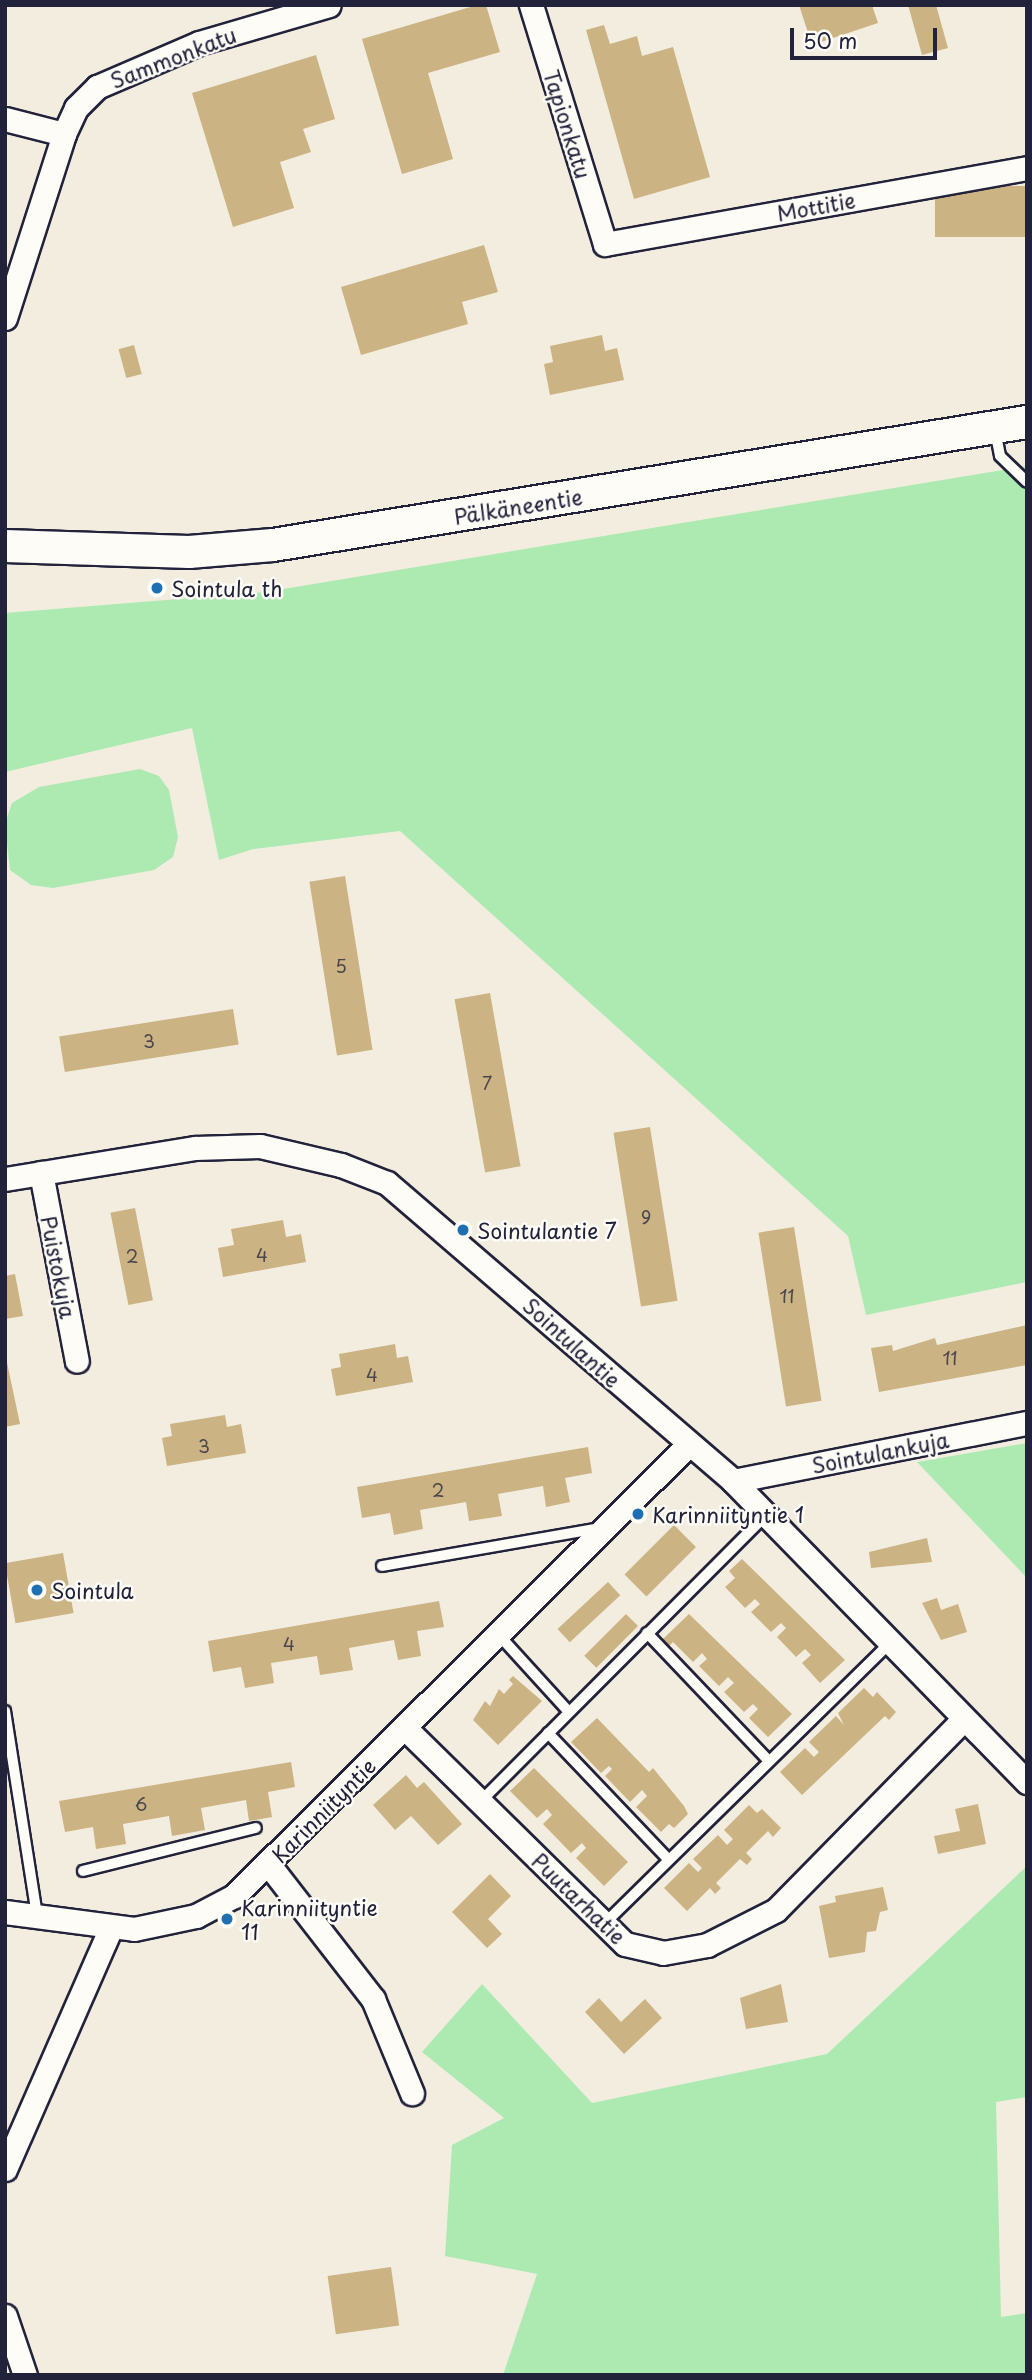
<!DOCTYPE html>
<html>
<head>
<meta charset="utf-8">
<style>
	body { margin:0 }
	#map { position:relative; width:1032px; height:2380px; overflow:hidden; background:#f3ede0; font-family:"Playpen Sans",sans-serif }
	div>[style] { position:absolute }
	.green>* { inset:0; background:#aceab2 }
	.building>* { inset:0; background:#cbb383; transform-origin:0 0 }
	.roads { filter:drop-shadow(2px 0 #22223b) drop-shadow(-2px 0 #22223b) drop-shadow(0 2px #22223b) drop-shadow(0 -2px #22223b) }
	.lane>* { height:10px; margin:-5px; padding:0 5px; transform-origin:5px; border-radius:5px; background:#fdfcf7 }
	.street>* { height:23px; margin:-11.5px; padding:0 11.5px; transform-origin:11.5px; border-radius:11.5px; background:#fdfcf7 }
	.secondary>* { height:32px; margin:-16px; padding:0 16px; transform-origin:16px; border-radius:16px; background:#fdfcf7 }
	.dots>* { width:19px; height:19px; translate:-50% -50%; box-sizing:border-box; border:4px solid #fdfcf7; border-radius:50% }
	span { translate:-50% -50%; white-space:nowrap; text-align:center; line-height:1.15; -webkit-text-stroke:5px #fdfcf7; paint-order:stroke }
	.number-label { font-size:18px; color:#4c464d }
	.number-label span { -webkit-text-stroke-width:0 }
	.street-label { font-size:21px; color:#22223b }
	.poi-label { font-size:21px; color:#22223b }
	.left { translate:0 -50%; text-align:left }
	.frame { position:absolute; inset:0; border:7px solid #22223b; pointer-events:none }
	.scale { position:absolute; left:790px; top:28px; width:147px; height:32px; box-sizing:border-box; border:4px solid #22223b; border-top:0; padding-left:9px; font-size:21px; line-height:24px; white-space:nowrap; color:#22223b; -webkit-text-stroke:5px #fdfcf7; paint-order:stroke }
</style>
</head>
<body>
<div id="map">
	<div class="green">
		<i style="clip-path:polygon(1027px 466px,1027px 1282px,866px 1315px,848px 1236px,400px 831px,253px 849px,219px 860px,192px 728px,5px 772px,5px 613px,265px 592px)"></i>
		<i style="clip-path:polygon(140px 769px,159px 776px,169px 790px,178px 837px,173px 857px,154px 870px,53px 888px,31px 885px,10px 870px,5px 824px,12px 803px,39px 787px)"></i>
		<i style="clip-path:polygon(1027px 1443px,1027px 1578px,917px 1462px)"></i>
		<i style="clip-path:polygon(1027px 1866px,1027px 2097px,996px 2102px,1001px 2317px,1027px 2313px,1027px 2375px,503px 2375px,537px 2274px,445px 2256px,452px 2145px,504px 2118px,422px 2052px,482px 1984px,592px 2103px,827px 2054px)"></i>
	</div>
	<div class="building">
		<i style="clip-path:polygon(477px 5px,486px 5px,500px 52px,428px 73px,453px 159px,402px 174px,362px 39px)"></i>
		<i style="clip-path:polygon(799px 5px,872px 5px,878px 23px,812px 45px)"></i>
		<i style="clip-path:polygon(908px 5px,936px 5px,948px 48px,922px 55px)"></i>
		<i style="clip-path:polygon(604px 25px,610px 44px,637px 36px,642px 56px,673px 47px,710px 177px,634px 199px,586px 30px)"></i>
		<i style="clip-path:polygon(316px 55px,335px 119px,303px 129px,311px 152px,280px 162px,294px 208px,233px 227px,192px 93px)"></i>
		<i style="left:1027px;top:186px;width:51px;height:92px;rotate:90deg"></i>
		<i style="clip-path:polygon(484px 245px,498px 292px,462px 302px,468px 324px,361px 355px,341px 287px)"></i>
		<i style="clip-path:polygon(602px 335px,605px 351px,617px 348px,624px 380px,550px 395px,544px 364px,553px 362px,550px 346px)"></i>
		<i style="left:134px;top:345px;width:30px;height:16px;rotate:75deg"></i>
		<i style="left:345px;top:876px;width:176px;height:36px;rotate:81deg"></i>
		<i style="left:490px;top:993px;width:176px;height:36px;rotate:80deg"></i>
		<i style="left:233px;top:1009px;width:36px;height:176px;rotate:81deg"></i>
		<i style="left:650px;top:1127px;width:176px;height:37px;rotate:81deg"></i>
		<i style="left:135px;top:1208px;width:94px;height:25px;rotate:79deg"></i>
		<i style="clip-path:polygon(283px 1220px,286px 1237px,301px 1234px,306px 1262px,223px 1277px,218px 1248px,234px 1245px,231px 1229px)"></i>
		<i style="left:794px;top:1227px;width:176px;height:36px;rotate:81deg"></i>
		<i style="clip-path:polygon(15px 1274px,23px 1316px,5px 1319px,5px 1276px)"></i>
		<i style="clip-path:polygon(1027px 1325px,1027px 1365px,879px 1392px,871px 1348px,892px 1345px,893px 1351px,935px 1338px,937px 1345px)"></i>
		<i style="clip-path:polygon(395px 1344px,397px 1358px,408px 1356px,413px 1382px,336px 1396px,331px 1369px,341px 1367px,339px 1354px)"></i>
		<i style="clip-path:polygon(5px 1353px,20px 1424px,5px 1427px)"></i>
		<i style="clip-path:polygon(225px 1415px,227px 1427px,241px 1424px,246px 1453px,167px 1466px,162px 1438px,172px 1436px,170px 1424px)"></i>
		<i style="clip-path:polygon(588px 1447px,592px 1473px,565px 1478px,570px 1502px,546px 1507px,543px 1486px,498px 1494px,502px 1516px,469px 1521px,466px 1502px,420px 1510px,423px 1529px,394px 1535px,390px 1513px,362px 1518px,357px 1487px)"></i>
		<i style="left:674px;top:1525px;width:31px;height:70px;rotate:45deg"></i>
		<i style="clip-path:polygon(927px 1538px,932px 1562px,871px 1568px,869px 1552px)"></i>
		<i style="left:63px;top:1553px;width:61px;height:59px;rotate:80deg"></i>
		<i style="clip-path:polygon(742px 1559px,845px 1660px,820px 1683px,802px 1663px,811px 1655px,805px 1649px,796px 1657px,777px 1637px,786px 1628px,781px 1623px,771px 1632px,751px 1612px,760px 1604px,755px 1599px,745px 1608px,725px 1587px,735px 1578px,729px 1571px)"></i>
		<i style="left:608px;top:1582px;width:18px;height:69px;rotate:47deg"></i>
		<i style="clip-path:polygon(937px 1598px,941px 1610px,958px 1604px,967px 1632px,941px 1640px,922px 1603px)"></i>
		<i style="clip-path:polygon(439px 1601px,444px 1627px,417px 1631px,421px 1656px,398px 1660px,394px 1640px,349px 1648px,353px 1670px,320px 1675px,317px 1656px,271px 1663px,274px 1683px,245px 1688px,241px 1667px,213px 1672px,208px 1641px)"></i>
		<i style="left:626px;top:1614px;width:17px;height:59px;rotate:45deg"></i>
		<i style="clip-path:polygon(689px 1614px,792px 1714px,768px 1737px,749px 1718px,758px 1709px,753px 1704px,744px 1712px,724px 1692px,734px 1683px,728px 1677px,719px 1686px,699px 1666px,707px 1659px,702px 1653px,693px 1662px,673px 1642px,669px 1646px,663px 1639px)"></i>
		<i style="clip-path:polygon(513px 1676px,542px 1701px,498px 1745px,473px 1720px,485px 1701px,490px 1706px,499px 1689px,504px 1694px,513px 1684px,509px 1680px)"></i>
		<i style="clip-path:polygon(864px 1688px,873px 1697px,877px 1692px,896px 1712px,889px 1720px,885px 1716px,802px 1795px,780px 1772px,805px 1748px,814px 1757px,819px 1752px,809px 1742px,836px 1716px,844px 1725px,838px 1713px)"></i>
		<i style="clip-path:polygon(597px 1718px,649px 1772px,653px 1768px,684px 1806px,688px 1814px,674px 1828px,669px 1824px,661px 1832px,636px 1807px,647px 1796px,642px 1790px,630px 1802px,605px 1776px,612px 1769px,609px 1766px,601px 1773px,571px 1742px)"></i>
		<i style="clip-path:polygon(291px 1762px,295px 1787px,268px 1792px,272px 1817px,249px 1821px,246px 1800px,201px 1808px,205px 1830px,172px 1836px,169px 1816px,123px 1824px,126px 1844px,96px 1849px,93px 1827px,65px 1832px,59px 1801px)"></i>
		<i style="clip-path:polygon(534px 1768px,628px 1862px,604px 1886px,576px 1858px,586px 1848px,582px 1843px,571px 1853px,543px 1824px,552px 1815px,547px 1809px,537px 1818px,510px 1791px)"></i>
		<i style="clip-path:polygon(406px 1775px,417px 1788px,424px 1782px,462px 1824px,438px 1845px,411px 1816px,395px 1830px,373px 1805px)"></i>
		<i style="clip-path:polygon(978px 1804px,986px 1844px,938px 1854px,934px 1836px,960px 1831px,955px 1809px)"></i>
		<i style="clip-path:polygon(749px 1805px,757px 1813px,762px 1809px,781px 1828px,773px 1837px,768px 1831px,746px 1853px,752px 1859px,747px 1865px,740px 1859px,716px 1883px,721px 1888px,715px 1894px,710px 1888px,687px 1911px,664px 1888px,689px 1863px,698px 1872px,702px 1868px,693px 1859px,718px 1835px,727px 1845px,733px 1839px,724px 1830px)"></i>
		<i style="clip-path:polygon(490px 1874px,511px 1896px,488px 1919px,502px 1934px,487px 1948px,452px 1912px)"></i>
		<i style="clip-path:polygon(883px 1887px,888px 1910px,880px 1912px,876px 1931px,867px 1932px,865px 1952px,829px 1958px,819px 1906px,836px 1902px,835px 1896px)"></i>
		<i style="clip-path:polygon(781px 1984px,788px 2022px,746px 2029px,740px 1998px)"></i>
		<i style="clip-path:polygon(599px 1998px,621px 2022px,645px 1999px,662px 2018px,624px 2054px,585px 2012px)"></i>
		<i style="left:391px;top:2267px;width:59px;height:64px;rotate:82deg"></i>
	</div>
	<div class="roads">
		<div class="lane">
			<i style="left:995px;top:430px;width:26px;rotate:79deg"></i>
			<i style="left:1000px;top:456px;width:37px;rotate:44deg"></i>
			<i style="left:382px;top:1566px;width:220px;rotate:-9.9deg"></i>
			<i style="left:647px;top:1633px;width:177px;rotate:46.4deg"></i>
			<i style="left:498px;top:1634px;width:105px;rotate:47.7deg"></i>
			<i style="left:5px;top:1711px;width:207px;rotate:81.1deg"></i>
			<i style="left:548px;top:1733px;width:175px;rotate:46.4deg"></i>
			<i style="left:480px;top:1802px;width:405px;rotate:-45.1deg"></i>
			<i style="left:83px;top:1871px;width:178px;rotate:-14deg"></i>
			<i style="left:604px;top:1924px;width:401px;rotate:-44.5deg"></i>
		</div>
		<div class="street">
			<i style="left:531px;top:5px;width:250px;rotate:72.8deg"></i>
			<i style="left:605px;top:244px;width:429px;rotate:-10.2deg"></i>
			<i style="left:5px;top:119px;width:61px;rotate:14.3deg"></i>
			<i style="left:5px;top:318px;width:193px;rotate:-72.2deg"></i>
			<i style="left:64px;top:134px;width:29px;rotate:-65deg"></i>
			<i style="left:76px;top:108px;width:30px;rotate:-45deg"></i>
			<i style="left:97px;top:87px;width:111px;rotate:-23.3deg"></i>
			<i style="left:199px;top:43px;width:135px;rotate:-16.3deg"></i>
			<i style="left:41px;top:1173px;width:191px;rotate:79.2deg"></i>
			<i style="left:5px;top:1179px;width:193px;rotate:-9.3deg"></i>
			<i style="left:195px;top:1148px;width:65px;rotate:-1.8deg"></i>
			<i style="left:260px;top:1146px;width:83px;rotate:13.2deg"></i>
			<i style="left:341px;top:1165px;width:49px;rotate:21.4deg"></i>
			<i style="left:387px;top:1183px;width:457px;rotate:40.7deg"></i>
			<i style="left:733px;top:1481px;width:421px;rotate:45.7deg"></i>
			<i style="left:733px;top:1481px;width:300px;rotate:-11.2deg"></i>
			<i style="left:405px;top:1728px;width:308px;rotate:44.5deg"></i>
			<i style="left:625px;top:1944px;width:39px;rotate:13deg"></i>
			<i style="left:663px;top:1953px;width:45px;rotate:-10.3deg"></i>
			<i style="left:707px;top:1945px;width:77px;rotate:-26.9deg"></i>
			<i style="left:776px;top:1910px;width:268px;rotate:-45.5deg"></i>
			<i style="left:269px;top:1865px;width:170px;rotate:52.2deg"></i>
			<i style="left:373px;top:1999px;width:102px;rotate:67.5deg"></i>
			<i style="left:5px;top:1912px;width:130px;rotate:7.5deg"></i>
			<i style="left:134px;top:1929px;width:63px;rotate:-11.8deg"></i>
			<i style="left:196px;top:1916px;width:43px;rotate:-27.8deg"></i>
			<i style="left:234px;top:1896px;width:640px;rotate:-44.81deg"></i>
			<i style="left:5px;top:2169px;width:263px;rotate:-66.3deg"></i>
			<i style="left:5px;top:2316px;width:62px;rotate:71.3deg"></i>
		</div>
		<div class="secondary">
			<i style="left:5px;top:546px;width:184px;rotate:1.9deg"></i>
			<i style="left:189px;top:552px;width:84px;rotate:-4.8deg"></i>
			<i style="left:273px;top:545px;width:764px;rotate:-9.27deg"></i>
		</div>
	</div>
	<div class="dots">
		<i style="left:157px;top:588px;background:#1f6fb2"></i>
		<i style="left:463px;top:1230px;background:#1f6fb2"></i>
		<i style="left:638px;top:1514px;background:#1f6fb2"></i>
		<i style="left:37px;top:1590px;background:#1f6fb2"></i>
		<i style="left:227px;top:1919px;background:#1f6fb2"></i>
	</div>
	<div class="number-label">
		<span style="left:341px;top:966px">5</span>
		<span style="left:149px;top:1041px">3</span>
		<span style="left:487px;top:1083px">7</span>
		<span style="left:646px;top:1217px">9</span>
		<span style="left:262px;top:1255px">4</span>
		<span style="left:132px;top:1256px">2</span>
		<span style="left:787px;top:1296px">11</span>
		<span style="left:950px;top:1358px">11</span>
		<span style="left:372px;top:1375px">4</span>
		<span style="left:204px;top:1446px">3</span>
		<span style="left:438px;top:1490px">2</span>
		<span style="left:289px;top:1644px">4</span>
		<span style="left:141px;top:1804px">6</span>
	</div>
	<div class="street-label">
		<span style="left:173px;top:57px;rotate:-21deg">Sammonkatu</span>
		<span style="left:568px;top:124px;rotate:73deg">Tapionkatu</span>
		<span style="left:816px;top:206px;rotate:-10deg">Mottitie</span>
		<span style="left:518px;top:506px;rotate:-9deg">Pälkäneentie</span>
		<span style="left:59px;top:1267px;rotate:79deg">Puistokuja</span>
		<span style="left:572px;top:1342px;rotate:42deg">Sointulantie</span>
		<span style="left:880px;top:1452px;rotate:-11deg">Sointulankuja</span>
		<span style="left:323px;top:1810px;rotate:-45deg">Karinniityntie</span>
		<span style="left:579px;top:1898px;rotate:44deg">Puutarhatie</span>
	</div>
	<div class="poi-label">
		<span class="left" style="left:171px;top:588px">Sointula th</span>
		<span class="left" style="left:477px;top:1230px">Sointulantie 7</span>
		<span class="left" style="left:652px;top:1514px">Karinniityntie 1</span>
		<span class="left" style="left:51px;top:1590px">Sointula</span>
		<span class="left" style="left:241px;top:1919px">Karinniityntie<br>11</span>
	</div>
	<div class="frame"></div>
	<div class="scale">50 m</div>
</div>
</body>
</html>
